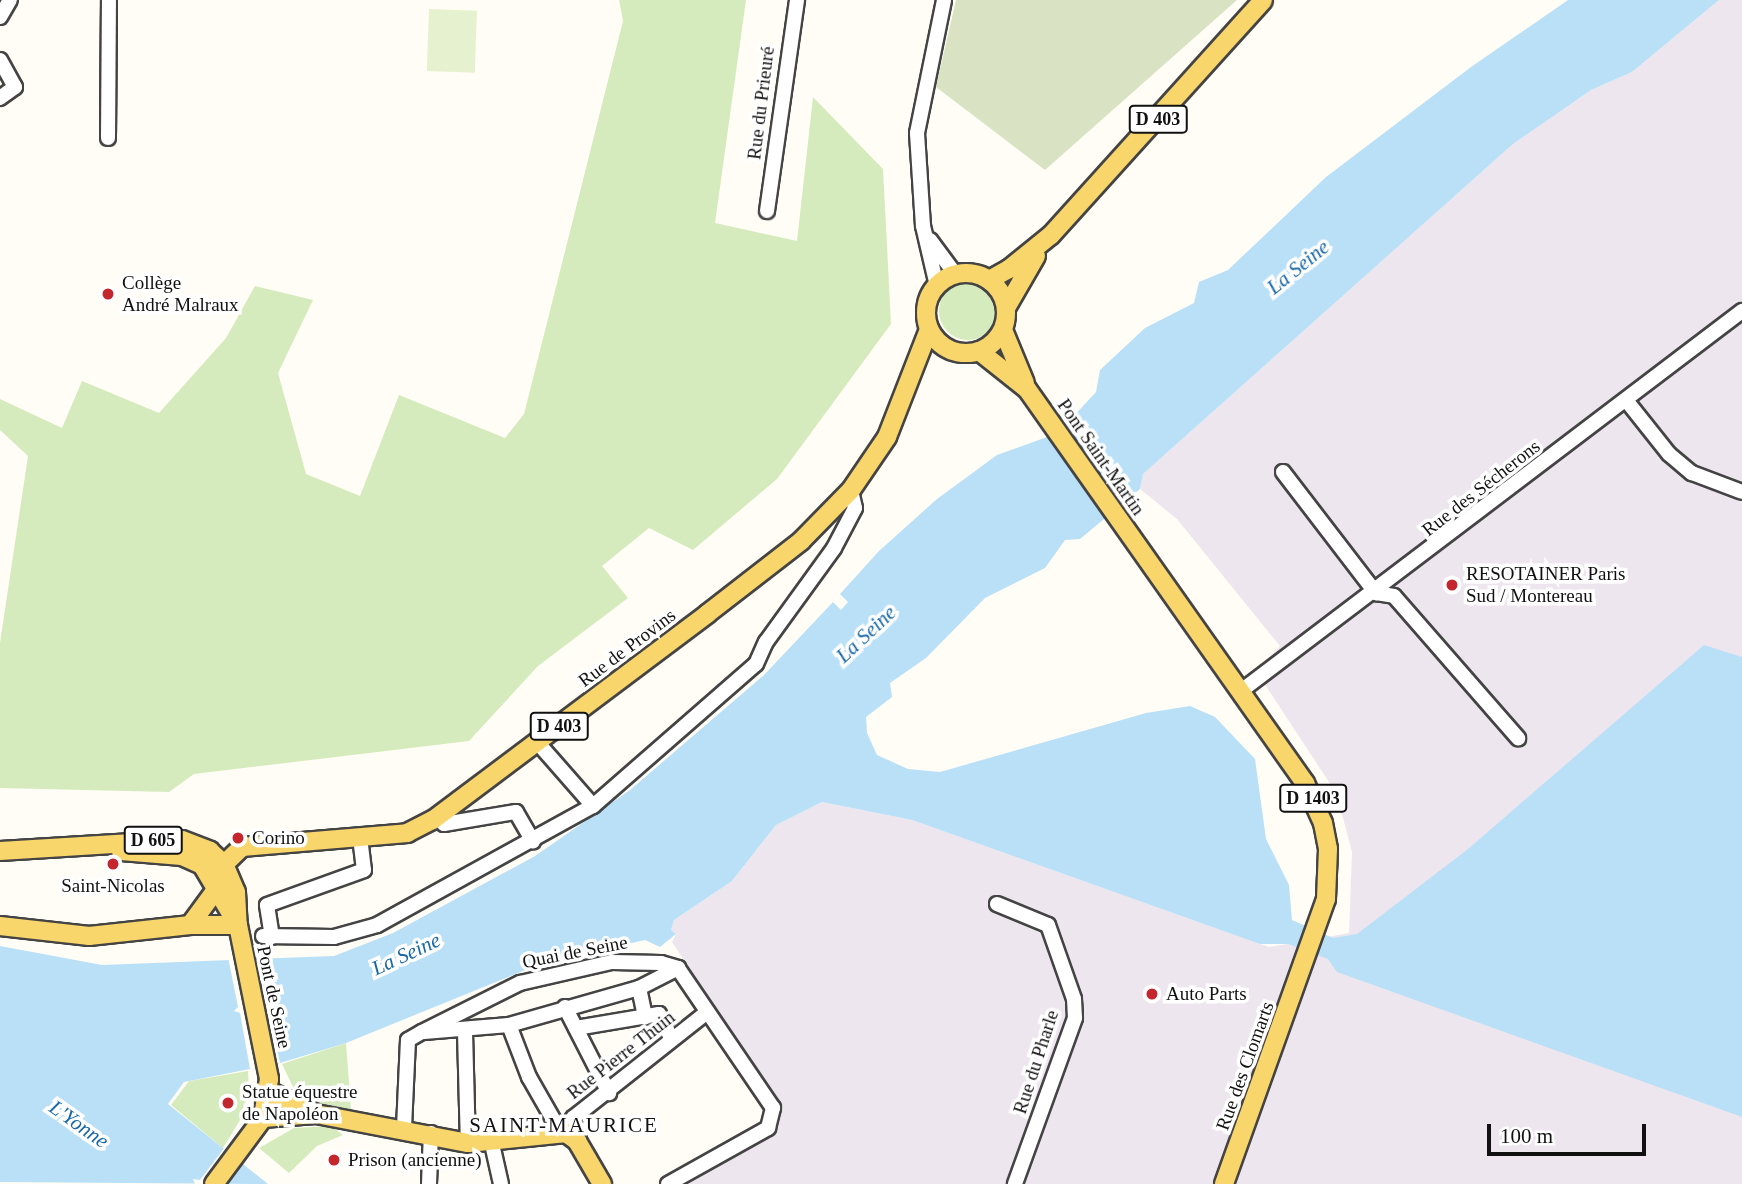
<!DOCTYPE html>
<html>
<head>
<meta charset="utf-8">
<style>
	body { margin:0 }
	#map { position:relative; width:1742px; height:1184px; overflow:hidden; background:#fffdf5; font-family:"Times New Roman",serif }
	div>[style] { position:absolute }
	.industrial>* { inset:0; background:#eee6ef }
	.green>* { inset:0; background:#d5ebbd }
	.round { border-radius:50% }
	.cemetery>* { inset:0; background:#d9e3c4 }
	.pitch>* { inset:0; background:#e6f2cf; transform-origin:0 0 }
	.water>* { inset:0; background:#b9e0f7 }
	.pier>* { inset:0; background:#fffdf5 }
	.roads { filter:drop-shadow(2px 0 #444) drop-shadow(-2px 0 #444) drop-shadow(0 2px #444) drop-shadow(0 -2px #444) }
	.minor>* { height:14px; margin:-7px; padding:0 7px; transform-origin:7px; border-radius:7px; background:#fff }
	.major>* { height:18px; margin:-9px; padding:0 9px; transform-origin:9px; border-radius:9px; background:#f9d66b }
	.major>.ring { margin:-9px; padding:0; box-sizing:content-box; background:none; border:18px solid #f9d66b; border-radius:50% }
	.dots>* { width:19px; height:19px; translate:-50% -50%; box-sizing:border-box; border:4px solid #fff; border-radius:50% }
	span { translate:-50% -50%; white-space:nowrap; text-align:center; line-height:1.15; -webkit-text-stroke:7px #fff; paint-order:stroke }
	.shield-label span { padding:2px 5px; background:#fff; border:2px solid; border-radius:5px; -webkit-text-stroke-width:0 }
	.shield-label { font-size:18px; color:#111; font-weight:700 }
	.street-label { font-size:19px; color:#111 }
	.poi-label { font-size:19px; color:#111 }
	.left { translate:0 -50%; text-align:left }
	.water-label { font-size:21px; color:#1768a6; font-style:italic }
	.neighbourhood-label { font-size:21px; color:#111; letter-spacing:2px }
	.scale { position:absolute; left:1487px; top:1124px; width:159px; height:32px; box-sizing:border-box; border:4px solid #111; border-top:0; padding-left:9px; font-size:21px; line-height:24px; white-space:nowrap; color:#111; -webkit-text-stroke:5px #fff; paint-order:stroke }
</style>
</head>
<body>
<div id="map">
	<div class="industrial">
		<i style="clip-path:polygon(1719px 0,1742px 0,1742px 1184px,688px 1184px,768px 1138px,779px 1115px,778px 1103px,672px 942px,676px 934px,671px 930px,674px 920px,732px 881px,776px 825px,822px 802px,912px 820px,1269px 947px,1288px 944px,1321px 956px,1328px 937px,1349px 933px,1352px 852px,1343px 818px,1329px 782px,1256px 671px,1280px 646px,1177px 519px,1140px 489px,1143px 474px,1513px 144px,1591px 90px,1632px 72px)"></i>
	</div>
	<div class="green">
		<i style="clip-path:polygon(619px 0,746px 0,715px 223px,797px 241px,813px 97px,883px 169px,891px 324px,777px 479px,693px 550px,649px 528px,602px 566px,628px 598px,538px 666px,469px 741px,194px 774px,169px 792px,0 788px,0 643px,28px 456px,0 430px,0 399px,62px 428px,82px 381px,159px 413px,226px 338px,255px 286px,313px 300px,278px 373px,306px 474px,360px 496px,399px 395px,505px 438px,524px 414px,623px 21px)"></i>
		<i class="round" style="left:939px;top:282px;width:58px;height:58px"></i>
		<i style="clip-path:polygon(346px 1043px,351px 1110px,318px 1104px,295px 1091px,282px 1064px)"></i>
		<i style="clip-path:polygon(248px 1071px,249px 1091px,240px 1120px,223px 1148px,171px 1105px,189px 1081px)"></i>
		<i style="clip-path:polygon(331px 1126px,343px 1135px,317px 1146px,289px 1173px,259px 1148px,294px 1128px)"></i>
	</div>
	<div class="cemetery">
		<i style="clip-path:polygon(956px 0,1237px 0,1045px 170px,936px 87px)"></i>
	</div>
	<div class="pitch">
		<i style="left:429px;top:9px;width:48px;height:62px;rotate:2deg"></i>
	</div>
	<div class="water">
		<i style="clip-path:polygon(1568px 0,1719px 0,1632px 72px,1591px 90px,1513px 144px,1143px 474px,1140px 489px,1080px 539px,1065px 540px,1045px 568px,985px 598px,926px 658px,890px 683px,892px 697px,866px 717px,867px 733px,877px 755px,908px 769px,940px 772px,1146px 713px,1190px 706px,1215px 717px,1255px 759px,1266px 839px,1289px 885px,1292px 920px,1333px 938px,1357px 934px,1468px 849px,1704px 645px,1742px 657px,1742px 1117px,1337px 972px,1328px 959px,1288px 944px,1260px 944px,912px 820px,822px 802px,776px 825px,732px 881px,674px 920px,671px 930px,676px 934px,660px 947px,645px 940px,540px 964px,346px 1043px,280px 1063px,184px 1082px,168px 1104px,268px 1184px,0 1182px,0 946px,102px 965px,334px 956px,393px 933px,535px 856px,630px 790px,764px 675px,833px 602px,841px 610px,848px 602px,840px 594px,879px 551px,937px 499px,997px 455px,1058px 433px,1096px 392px,1100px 370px,1145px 328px,1194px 303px,1199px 282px,1228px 270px,1326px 177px,1471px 67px)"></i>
	</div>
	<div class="pier">
		<i style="clip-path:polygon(258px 955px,266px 1001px,273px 1003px,268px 1007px,280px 1063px,250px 1069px,240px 1013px,234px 1011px,238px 1007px,228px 957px)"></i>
		<i style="clip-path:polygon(225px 1147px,245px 1162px,227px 1184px,195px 1184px,193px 1179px,200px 1180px)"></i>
	</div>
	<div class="roads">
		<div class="minor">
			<i style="left:0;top:17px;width:20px;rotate:-60deg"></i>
			<i style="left:0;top:60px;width:31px;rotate:61deg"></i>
			<i style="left:15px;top:87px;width:19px;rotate:144deg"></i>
			<i style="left:108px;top:138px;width:138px;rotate:-89.6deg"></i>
			<i style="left:767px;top:211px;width:213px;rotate:-81.9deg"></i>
			<i style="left:930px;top:240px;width:44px;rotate:53.4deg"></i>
			<i style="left:937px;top:286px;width:62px;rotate:-103.1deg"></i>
			<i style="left:923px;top:226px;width:93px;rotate:-93.7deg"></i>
			<i style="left:917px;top:133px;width:136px;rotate:-78.5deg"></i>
			<i style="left:1626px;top:400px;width:69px;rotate:51.5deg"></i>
			<i style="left:1669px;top:454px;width:30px;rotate:40deg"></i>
			<i style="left:1692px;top:473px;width:53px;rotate:20.8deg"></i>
			<i style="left:1283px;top:472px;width:153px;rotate:52.5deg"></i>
			<i style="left:1376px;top:593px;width:18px;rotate:9deg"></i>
			<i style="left:1394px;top:596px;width:189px;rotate:48.9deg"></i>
			<i style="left:1241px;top:691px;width:629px;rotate:-37.18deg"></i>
			<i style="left:537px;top:742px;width:85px;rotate:48.8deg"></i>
			<i style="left:438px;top:816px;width:10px;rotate:53deg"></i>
			<i style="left:444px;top:824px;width:73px;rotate:-9.5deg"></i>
			<i style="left:516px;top:812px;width:34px;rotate:60deg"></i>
			<i style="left:997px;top:904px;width:55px;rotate:22.4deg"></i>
			<i style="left:1048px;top:925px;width:78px;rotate:70.6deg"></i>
			<i style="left:1074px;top:999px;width:19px;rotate:87deg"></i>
			<i style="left:1075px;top:1018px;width:177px;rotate:109.9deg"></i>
			<i style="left:263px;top:936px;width:71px;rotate:0.8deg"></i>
			<i style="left:334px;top:937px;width:45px;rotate:-15.6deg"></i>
			<i style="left:377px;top:925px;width:247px;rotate:-28.9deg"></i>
			<i style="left:593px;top:806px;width:216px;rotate:-41.1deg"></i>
			<i style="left:756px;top:664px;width:24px;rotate:-66deg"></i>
			<i style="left:766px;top:642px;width:116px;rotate:-54.1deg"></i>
			<i style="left:834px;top:548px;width:45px;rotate:-62.3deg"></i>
			<i style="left:855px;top:508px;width:18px;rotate:-103deg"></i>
			<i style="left:272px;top:937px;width:32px;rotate:-99deg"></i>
			<i style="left:267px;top:905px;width:103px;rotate:-19.8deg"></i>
			<i style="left:364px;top:870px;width:32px;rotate:-97deg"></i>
			<i style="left:639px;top:988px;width:30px;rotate:78deg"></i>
			<i style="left:565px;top:1007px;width:97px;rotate:62.9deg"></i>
			<i style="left:509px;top:1025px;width:56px;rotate:69deg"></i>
			<i style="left:529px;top:1077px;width:64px;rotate:60.3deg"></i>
			<i style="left:576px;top:1028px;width:84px;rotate:-9.6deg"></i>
			<i style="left:659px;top:1014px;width:28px;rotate:63deg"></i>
			<i style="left:424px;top:1032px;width:85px;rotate:-4.7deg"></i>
			<i style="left:509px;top:1025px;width:135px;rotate:-15.9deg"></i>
			<i style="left:639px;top:988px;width:44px;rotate:-27.1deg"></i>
			<i style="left:465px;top:1032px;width:111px;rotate:88.5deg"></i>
			<i style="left:404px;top:1128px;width:88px;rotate:-87.4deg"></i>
			<i style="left:408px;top:1040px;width:16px;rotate:-30deg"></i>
			<i style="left:422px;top:1032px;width:110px;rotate:-26.6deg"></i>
			<i style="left:520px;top:983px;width:94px;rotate:-12.9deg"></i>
			<i style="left:612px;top:962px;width:49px;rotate:1.2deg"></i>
			<i style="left:661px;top:963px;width:18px;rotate:16deg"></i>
			<i style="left:566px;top:1133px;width:17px;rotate:-65deg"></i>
			<i style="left:573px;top:1118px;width:171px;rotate:-38.3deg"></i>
			<i style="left:492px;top:1144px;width:41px;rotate:77.3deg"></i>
			<i style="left:429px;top:1184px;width:51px;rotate:-87.8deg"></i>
			<i style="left:668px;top:1184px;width:115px;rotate:-29.2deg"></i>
			<i style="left:768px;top:1128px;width:21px;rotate:-76deg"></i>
			<i style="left:773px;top:1108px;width:169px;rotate:-124.2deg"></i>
		</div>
		<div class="major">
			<i class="ring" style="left:926px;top:273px;width:62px;height:62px"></i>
			<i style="left:989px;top:280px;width:23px;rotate:-29deg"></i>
			<i style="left:1009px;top:269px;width:54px;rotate:-39deg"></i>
			<i style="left:1051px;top:235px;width:316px;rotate:-47.9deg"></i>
			<i style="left:1006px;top:308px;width:60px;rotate:-60deg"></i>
			<i style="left:1003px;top:330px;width:57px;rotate:67.5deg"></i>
			<i style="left:979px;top:351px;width:61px;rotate:38.4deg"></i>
			<i style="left:1027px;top:389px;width:482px;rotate:54.8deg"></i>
			<i style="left:1305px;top:783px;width:44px;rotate:65.8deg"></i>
			<i style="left:1323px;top:823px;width:26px;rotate:79deg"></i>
			<i style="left:1328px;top:849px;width:50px;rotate:92.3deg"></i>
			<i style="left:1326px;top:899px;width:303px;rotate:109.7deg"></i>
			<i style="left:0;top:851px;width:182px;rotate:-3.5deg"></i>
			<i style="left:182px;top:840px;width:30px;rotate:21deg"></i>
			<i style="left:210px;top:851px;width:19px;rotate:43deg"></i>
			<i style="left:224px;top:864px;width:30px;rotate:67deg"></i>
			<i style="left:236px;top:892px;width:33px;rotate:87deg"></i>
			<i style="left:238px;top:925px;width:157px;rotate:78.6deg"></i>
			<i style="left:269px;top:1079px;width:39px;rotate:99deg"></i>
			<i style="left:263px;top:1118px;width:82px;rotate:126.6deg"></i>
			<i style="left:121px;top:851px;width:61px;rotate:4.7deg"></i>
			<i style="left:182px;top:856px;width:22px;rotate:24deg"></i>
			<i style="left:202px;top:865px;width:66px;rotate:59.2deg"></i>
			<i style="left:212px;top:876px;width:42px;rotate:-44deg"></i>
			<i style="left:242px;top:847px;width:166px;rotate:-4.8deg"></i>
			<i style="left:407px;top:833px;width:29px;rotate:-27deg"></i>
			<i style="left:433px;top:820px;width:343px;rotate:-36.9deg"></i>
			<i style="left:707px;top:614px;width:119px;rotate:-37.8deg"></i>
			<i style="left:801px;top:541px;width:71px;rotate:-45.6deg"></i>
			<i style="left:851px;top:490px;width:64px;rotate:-55.8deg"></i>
			<i style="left:887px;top:437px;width:116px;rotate:-68.7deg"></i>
			<i style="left:190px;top:925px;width:47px;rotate:-53.6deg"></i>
			<i style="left:0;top:926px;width:90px;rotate:6.4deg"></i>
			<i style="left:89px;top:936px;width:102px;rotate:-6.2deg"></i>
			<i style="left:190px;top:925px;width:48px"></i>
			<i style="left:269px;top:1091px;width:52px;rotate:26.1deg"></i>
			<i style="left:263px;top:1118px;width:53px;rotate:-4.3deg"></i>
			<i style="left:316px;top:1114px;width:155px;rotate:10.8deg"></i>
			<i style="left:468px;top:1143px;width:99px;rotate:-5.8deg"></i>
			<i style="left:566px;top:1133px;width:14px;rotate:36deg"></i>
			<i style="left:577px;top:1141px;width:50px;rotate:59.8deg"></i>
		</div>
	</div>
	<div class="dots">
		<i style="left:108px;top:294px;background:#c4262e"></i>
		<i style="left:1452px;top:585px;background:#c4262e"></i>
		<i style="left:238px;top:838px;background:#c4262e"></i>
		<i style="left:113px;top:864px;background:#c4262e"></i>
		<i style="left:1152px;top:994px;background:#c4262e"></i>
		<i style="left:228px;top:1103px;background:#c4262e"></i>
		<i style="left:334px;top:1160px;background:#c4262e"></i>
	</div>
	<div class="shield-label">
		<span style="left:1158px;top:119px">D 403</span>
		<span style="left:559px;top:726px">D 403</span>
		<span style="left:1313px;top:798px">D 1403</span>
		<span style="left:153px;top:840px">D 605</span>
	</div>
	<div class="street-label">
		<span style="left:761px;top:103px;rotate:-83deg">Rue du Prieuré</span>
		<span style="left:1101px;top:457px;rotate:55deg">Pont Saint-Martin</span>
		<span style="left:1481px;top:488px;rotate:-38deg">Rue des Sécherons</span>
		<span style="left:627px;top:648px;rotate:-37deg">Rue de Provins</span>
		<span style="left:575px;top:952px;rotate:-11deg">Quai de Seine</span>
		<span style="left:274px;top:997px;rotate:78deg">Pont de Seine</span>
		<span style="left:621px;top:1055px;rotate:-38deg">Rue Pierre Thuin</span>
		<span style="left:1036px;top:1062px;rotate:-72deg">Rue du Pharle</span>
		<span style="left:1245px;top:1066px;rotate:-70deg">Rue des Clomarts</span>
	</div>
	<div class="poi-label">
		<span class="left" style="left:122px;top:294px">Collège<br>André Malraux</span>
		<span class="left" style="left:1466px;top:585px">RESOTAINER Paris<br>Sud / Montereau</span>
		<span class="left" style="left:252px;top:838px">Corino</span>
		<span style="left:113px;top:886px">Saint-Nicolas</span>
		<span class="left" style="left:1166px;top:994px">Auto Parts</span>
		<span class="left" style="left:242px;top:1103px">Statue équestre<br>de Napoléon</span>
		<span class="left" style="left:348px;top:1160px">Prison (ancienne)</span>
	</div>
	<div class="water-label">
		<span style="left:1298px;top:267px;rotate:-39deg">La Seine</span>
		<span style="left:866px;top:634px;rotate:-43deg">La Seine</span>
		<span style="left:406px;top:954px;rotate:-25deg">La Seine</span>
		<span style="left:79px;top:1124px;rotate:35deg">L'Yonne</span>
	</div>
	<div class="neighbourhood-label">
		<span style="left:564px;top:1125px">SAINT-MAURICE</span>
	</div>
	<div class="scale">100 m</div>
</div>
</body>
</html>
